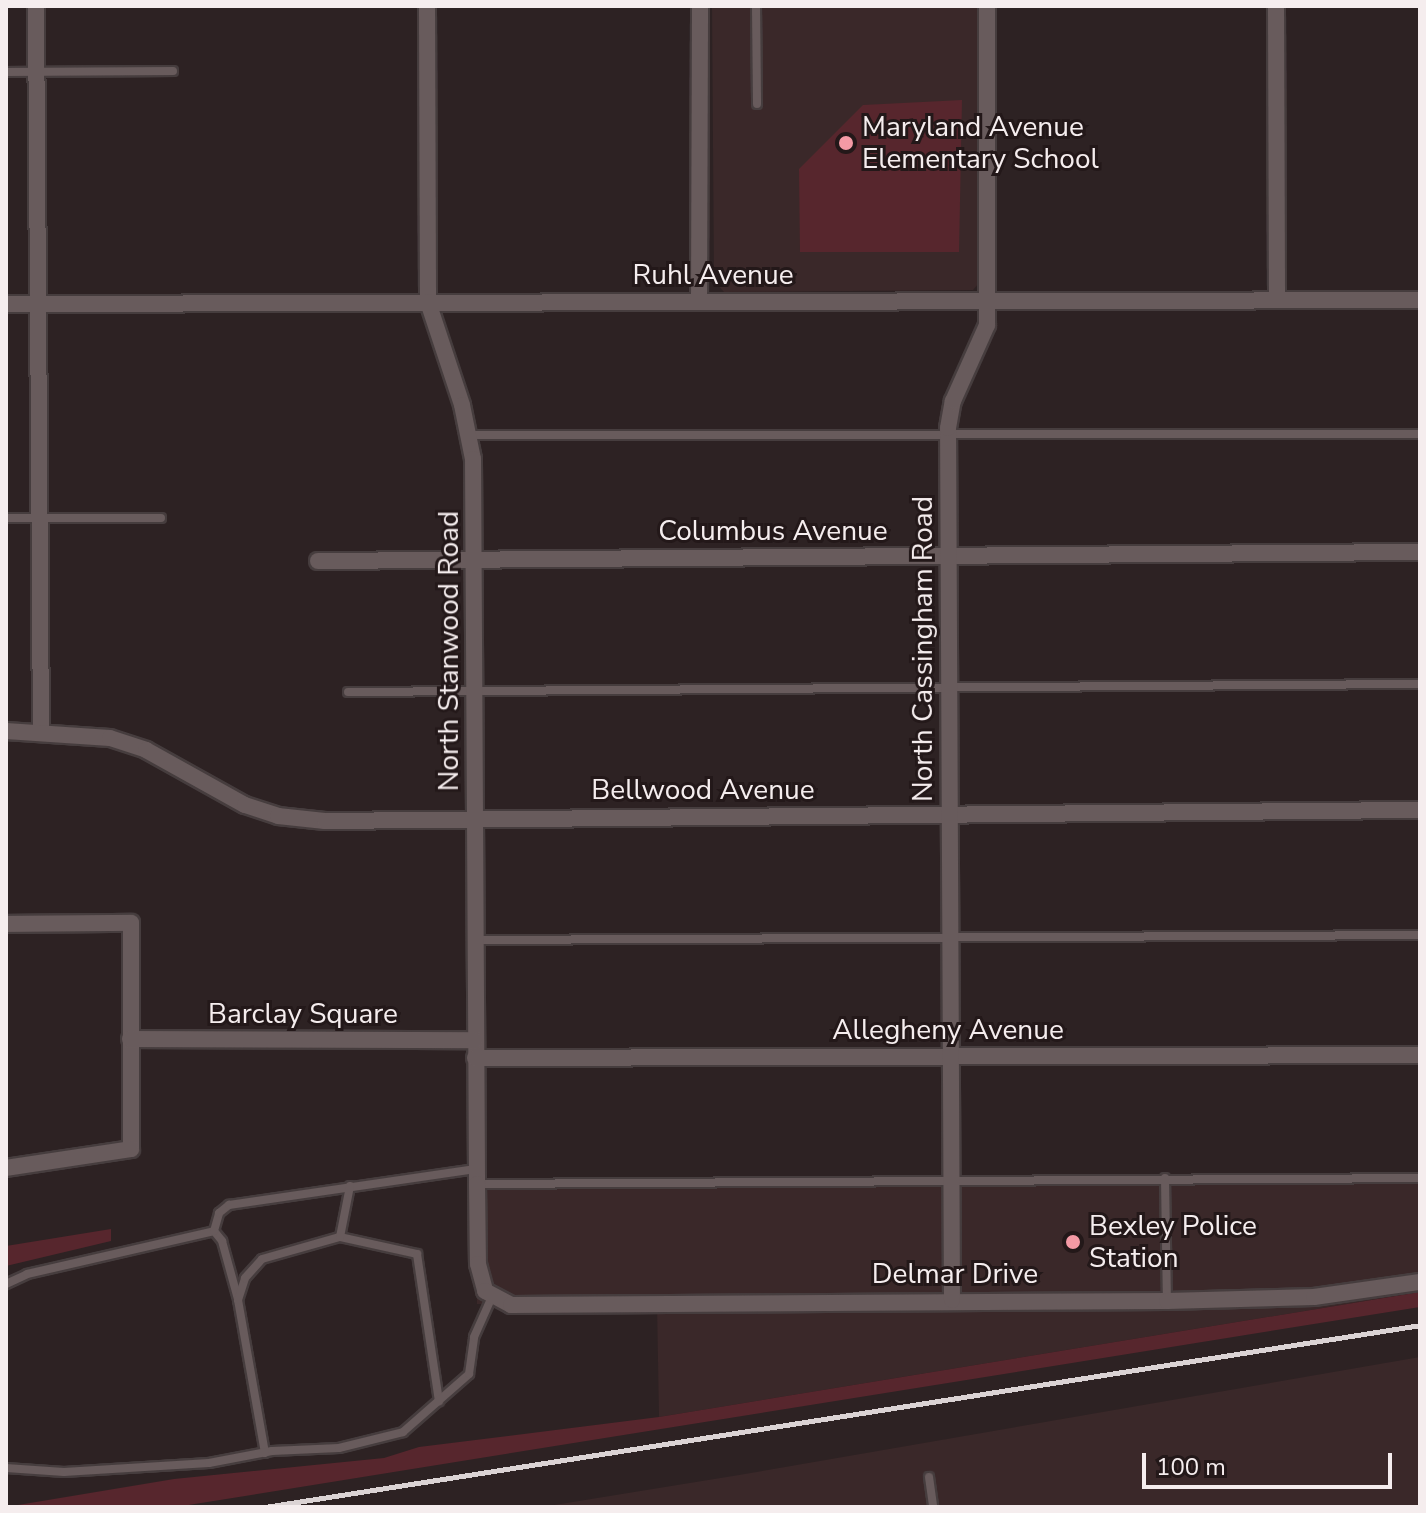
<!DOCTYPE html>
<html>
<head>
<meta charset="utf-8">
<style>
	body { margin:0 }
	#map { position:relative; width:1426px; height:1513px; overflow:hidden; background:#2d2223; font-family:"Nunito Sans",sans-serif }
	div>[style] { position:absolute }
	.built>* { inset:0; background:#3a2829 }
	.green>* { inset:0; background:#57262d }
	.roads { filter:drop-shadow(2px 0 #463d3e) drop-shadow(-2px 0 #463d3e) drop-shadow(0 2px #463d3e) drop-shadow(0 -2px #463d3e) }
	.service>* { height:8px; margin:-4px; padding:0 4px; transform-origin:4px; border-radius:4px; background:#685b5c }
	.minor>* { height:16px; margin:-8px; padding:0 8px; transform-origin:8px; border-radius:8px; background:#685b5c }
	.rail>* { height:5px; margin:-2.5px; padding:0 2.5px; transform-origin:2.5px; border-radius:2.5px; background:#dbd3d4 }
	.dots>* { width:22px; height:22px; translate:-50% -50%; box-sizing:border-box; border:4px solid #231819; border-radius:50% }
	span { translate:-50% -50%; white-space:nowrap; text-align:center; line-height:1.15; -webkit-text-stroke:6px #231819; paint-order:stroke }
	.poi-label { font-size:28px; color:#f5edee }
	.left { translate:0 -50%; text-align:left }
	.street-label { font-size:28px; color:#f5edee }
	.frame { position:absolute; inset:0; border:8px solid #f5edee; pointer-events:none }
	.scale { position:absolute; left:1142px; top:1453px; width:250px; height:36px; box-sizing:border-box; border:4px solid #f5edee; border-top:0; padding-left:10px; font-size:24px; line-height:28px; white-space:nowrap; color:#f5edee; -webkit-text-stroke:6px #231819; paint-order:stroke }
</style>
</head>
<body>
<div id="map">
	<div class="built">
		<i style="clip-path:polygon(712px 6px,979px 6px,981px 281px,973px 290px,724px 292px,714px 281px)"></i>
		<i style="clip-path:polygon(1420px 1178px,1420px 1292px,659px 1417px,657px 1304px,477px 1304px,474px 1180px)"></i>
		<i style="clip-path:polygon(1420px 1357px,1420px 1507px,542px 1507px,739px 1475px)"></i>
	</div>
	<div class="green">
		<i style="clip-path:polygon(962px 100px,959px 252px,800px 252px,799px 169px,863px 105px)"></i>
		<i style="clip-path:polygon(111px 1229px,111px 1241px,6px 1266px,6px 1246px)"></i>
		<i style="clip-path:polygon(1420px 1292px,1420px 1307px,176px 1507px,6px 1507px,174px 1479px,384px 1458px,419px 1447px,659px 1417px)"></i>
	</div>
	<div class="roads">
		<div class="service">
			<i style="left:756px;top:6px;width:98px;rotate:89.4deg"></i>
			<i style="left:6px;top:72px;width:167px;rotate:-0.3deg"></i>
			<i style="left:469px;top:435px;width:951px;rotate:-0.06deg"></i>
			<i style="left:6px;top:518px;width:155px"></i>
			<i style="left:348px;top:692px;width:1072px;rotate:-0.43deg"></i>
			<i style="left:476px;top:940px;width:944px;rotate:-0.3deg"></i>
			<i style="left:1165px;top:1178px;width:123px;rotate:89.1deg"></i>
			<i style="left:477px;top:1184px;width:943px;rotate:-0.36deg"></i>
			<i style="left:214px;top:1231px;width:13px;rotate:51deg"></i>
			<i style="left:222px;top:1241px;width:60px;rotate:74.6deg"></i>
			<i style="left:340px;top:1237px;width:79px;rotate:12.4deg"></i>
			<i style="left:417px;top:1254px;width:149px;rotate:81.5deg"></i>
			<i style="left:6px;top:1284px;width:23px;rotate:-25deg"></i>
			<i style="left:27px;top:1274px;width:192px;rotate:-12.9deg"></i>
			<i style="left:214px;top:1231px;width:19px;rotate:-74deg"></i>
			<i style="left:219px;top:1213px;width:13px;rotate:-39deg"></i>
			<i style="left:229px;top:1205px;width:251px;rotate:-8.3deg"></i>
			<i style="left:265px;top:1453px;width:155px;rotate:-100deg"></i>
			<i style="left:238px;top:1300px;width:23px;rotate:-72deg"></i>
			<i style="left:245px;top:1278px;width:25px;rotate:-48deg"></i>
			<i style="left:262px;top:1259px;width:81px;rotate:-15.8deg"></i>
			<i style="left:340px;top:1237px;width:52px;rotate:-78.9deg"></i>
			<i style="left:6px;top:1468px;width:58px;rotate:3.9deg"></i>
			<i style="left:64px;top:1472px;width:145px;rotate:-3.6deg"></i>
			<i style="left:209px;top:1463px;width:64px;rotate:-10.8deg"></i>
			<i style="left:272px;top:1451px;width:67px;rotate:-2.6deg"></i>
			<i style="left:339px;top:1448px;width:66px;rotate:-14deg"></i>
			<i style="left:403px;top:1432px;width:88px;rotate:-41.3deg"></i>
			<i style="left:469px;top:1374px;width:37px;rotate:-82deg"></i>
			<i style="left:474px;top:1337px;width:42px;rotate:-65.9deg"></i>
			<i style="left:929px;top:1477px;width:30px;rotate:82deg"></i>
		</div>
		<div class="minor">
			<i style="left:36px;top:6px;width:726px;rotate:89.61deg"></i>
			<i style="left:427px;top:6px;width:296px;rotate:89.8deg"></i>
			<i style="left:428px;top:302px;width:108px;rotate:71.7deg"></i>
			<i style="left:462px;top:405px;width:55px;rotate:78.5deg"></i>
			<i style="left:473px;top:459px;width:725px;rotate:89.68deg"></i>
			<i style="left:477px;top:1184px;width:80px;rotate:89.3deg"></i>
			<i style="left:478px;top:1264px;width:28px;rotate:75deg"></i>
			<i style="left:485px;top:1291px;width:30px;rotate:28deg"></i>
			<i style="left:511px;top:1305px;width:656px;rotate:-0.35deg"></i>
			<i style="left:1167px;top:1301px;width:147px;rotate:-1.6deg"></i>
			<i style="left:1314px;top:1297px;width:107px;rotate:-8.1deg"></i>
			<i style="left:1276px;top:6px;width:294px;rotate:89.8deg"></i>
			<i style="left:699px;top:302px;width:296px;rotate:-89.8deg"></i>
			<i style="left:6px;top:304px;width:1414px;rotate:-0.16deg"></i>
			<i style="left:318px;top:561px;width:1102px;rotate:-0.47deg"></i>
			<i style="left:6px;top:731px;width:104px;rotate:3.9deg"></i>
			<i style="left:110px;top:738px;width:38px;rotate:18deg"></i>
			<i style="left:146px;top:750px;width:113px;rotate:29.1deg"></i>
			<i style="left:245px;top:805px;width:35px;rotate:18deg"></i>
			<i style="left:278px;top:816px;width:47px;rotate:6.1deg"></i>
			<i style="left:325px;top:821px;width:1095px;rotate:-0.58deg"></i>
			<i style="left:6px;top:924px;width:125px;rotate:-0.5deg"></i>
			<i style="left:131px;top:923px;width:226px;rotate:90deg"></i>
			<i style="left:131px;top:1149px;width:126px;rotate:171.4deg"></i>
			<i style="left:130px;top:1039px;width:345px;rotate:0.2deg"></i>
			<i style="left:475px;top:1058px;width:945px;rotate:-0.18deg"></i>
			<i style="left:952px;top:1300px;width:872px;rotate:-90.26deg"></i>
			<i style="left:948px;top:428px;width:27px;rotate:-80deg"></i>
			<i style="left:953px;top:401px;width:83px;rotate:-65.9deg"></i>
			<i style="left:987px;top:325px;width:319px;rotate:-90deg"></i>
		</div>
	</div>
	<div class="rail">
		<i style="left:265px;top:1507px;width:1169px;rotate:-8.95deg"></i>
	</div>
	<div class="dots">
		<i style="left:846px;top:143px;background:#f49aa5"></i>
		<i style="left:1073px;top:1242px;background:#f49aa5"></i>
	</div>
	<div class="poi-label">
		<span class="left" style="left:862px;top:143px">Maryland Avenue<br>Elementary School</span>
		<span class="left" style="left:1089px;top:1242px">Bexley Police<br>Station</span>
	</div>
	<div class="street-label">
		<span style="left:713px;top:275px">Ruhl Avenue</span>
		<span style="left:773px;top:531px">Columbus Avenue</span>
		<span style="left:923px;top:649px;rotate:-90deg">North Cassingham Road</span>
		<span style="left:449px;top:651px;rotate:-90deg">North Stanwood Road</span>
		<span style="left:703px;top:790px">Bellwood Avenue</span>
		<span style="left:303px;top:1014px">Barclay Square</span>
		<span style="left:948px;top:1030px">Allegheny Avenue</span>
		<span style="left:955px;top:1274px">Delmar Drive</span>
	</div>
	<div class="frame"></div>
	<div class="scale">100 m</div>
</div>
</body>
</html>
